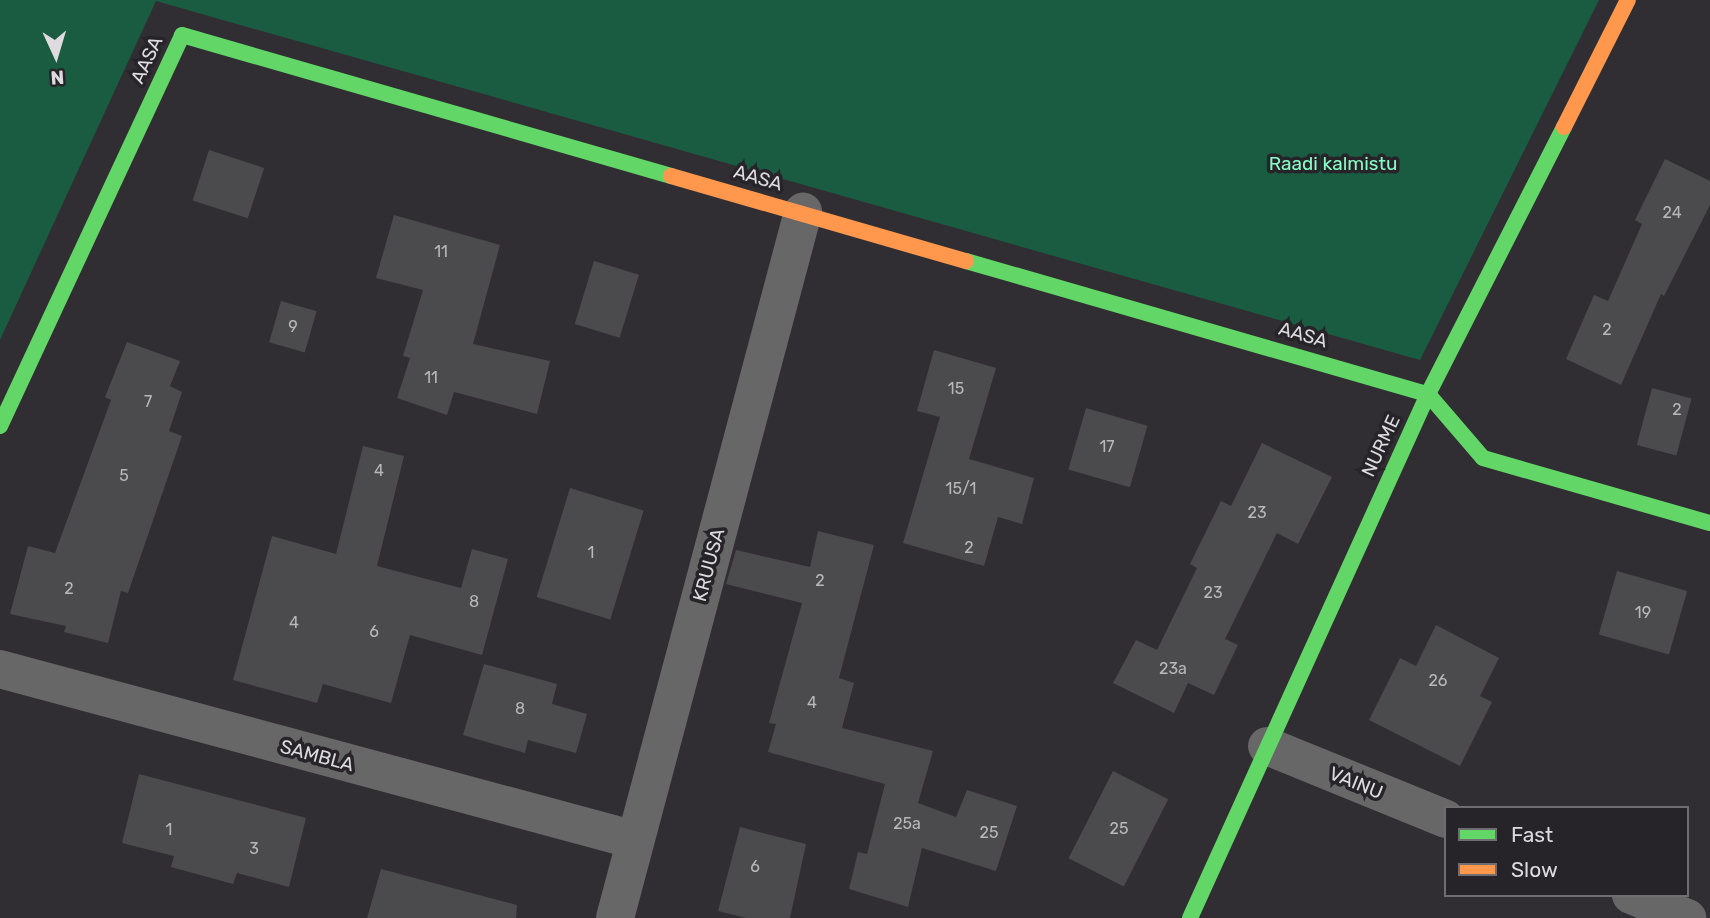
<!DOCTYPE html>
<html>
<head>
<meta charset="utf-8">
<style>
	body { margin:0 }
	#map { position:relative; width:1710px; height:918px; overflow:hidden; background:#302e32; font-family:Rubik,sans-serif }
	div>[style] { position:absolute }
	.green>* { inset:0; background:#1a5c42 }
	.building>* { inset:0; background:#4b4a4c; transform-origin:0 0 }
	.street>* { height:38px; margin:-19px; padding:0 19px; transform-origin:19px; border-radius:19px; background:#686768 }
	.fast>* { height:16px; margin:-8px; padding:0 8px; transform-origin:8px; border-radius:8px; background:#63d668 }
	.slow>* { height:16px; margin:-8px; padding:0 8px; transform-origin:8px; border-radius:8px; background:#ff974d }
	span { translate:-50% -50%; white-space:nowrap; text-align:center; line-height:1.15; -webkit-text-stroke:7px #262429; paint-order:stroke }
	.number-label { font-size:16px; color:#b8b7ba }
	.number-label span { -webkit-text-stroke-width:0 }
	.street-label { font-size:19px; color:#dddbde }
	.park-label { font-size:19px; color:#86fcc5 }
	.legend { position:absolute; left:1444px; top:806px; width:245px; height:91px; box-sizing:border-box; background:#262429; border:2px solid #6f6d71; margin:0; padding:9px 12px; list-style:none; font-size:21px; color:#dddbde }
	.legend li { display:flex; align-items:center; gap:14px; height:35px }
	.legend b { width:35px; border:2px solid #6f6d71 }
	.north { position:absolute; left:21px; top:21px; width:70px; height:70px; -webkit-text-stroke:5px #262429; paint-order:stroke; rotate:176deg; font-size:19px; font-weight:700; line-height:28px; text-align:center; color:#dddbde }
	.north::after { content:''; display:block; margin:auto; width:24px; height:32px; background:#dddbde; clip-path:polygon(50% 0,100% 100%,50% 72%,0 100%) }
</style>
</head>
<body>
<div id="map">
	<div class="green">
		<i style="clip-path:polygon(0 0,1599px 0,1420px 360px,156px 1px,0 340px)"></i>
	</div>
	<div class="building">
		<i style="left:209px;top:150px;width:58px;height:53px;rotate:18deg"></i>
		<i style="clip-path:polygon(1665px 159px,1710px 181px,1710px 205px,1664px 296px,1661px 294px,1621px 385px,1566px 359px,1594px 295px,1608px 301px,1642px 224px,1635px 220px)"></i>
		<i style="clip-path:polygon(394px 215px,500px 245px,473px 344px,550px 361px,537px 414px,454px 392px,447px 415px,397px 398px,410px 358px,403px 356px,423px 290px,376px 278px)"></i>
		<i style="left:594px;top:261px;width:47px;height:66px;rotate:17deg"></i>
		<i style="left:281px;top:301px;width:37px;height:43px;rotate:16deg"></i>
		<i style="clip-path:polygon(127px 342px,180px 361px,170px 386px,182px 392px,169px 431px,182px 436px,128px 593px,121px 591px,108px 643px,64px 632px,66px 626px,10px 614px,28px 546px,55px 553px,111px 400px,105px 397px)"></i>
		<i style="clip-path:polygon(934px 350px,996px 368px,969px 459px,1034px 478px,1022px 524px,998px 517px,984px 566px,903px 543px,940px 417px,917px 411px)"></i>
		<i style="left:1652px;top:388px;width:41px;height:59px;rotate:15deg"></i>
		<i style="left:1086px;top:408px;width:64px;height:64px;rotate:16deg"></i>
		<i style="clip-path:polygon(1262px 443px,1332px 477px,1298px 544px,1277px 533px,1225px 639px,1238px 645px,1214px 695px,1188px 683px,1174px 713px,1113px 683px,1136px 640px,1157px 650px,1197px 568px,1190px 564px,1221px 501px,1231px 506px)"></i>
		<i style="clip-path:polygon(363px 446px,404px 456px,377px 566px,461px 588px,472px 549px,508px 559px,482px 655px,410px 635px,391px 703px,323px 684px,317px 703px,233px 680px,272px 536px,336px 554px)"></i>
		<i style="left:570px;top:488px;width:77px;height:114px;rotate:17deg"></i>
		<i style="clip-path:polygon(818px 531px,874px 545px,839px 678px,854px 683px,842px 728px,933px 751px,918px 803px,956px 817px,967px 790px,1017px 806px,996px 871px,922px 848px,908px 907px,849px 889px,858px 852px,867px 854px,885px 784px,768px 752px,776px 724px,769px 723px,802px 603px,726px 584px,736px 550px,810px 567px)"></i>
		<i style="left:1617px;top:571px;width:73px;height:66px;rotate:16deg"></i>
		<i style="clip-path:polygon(1436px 625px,1499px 658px,1480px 696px,1492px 702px,1460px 766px,1369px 720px,1400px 658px,1416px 666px)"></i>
		<i style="clip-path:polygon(484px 664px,557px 684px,552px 704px,587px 714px,576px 753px,528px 740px,525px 753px,463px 735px)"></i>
		<i style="left:1113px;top:771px;width:62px;height:98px;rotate:27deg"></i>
		<i style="clip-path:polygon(139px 774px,306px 818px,289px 887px,237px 873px,233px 884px,171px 867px,174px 856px,122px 843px)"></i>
		<i style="clip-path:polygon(740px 827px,806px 844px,790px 918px,746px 918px,718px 911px)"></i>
		<i style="clip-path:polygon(381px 869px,517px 905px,516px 918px,367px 918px)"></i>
	</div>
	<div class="street">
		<i style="left:0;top:669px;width:658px;rotate:15.07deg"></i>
		<i style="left:1267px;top:746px;width:193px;rotate:22.2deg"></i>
		<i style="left:1631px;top:895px;width:61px;rotate:22.3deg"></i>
		<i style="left:615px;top:918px;width:731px;rotate:-75.09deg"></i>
	</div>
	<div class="fast">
		<i style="left:966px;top:261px;width:481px;rotate:16.1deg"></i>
		<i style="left:1428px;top:394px;width:84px;rotate:49.3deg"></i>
		<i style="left:1483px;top:458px;width:236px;rotate:16deg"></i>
		<i style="left:0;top:426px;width:431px;rotate:-65deg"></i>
		<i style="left:182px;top:35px;width:509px;rotate:16.08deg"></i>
		<i style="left:1190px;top:918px;width:576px;rotate:-65.57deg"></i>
		<i style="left:1428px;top:394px;width:300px;rotate:-63deg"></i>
	</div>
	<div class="slow">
		<i style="left:1564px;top:127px;width:142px;rotate:-63.3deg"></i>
		<i style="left:671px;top:176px;width:307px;rotate:16.1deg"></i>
	</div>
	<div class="number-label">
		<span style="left:1672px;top:213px">24</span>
		<span style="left:441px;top:252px">11</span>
		<span style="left:293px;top:327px">9</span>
		<span style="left:1607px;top:330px">2</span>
		<span style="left:431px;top:378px">11</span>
		<span style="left:956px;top:389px">15</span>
		<span style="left:148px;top:402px">7</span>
		<span style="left:1677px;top:410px">2</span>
		<span style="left:1107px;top:447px">17</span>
		<span style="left:379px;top:471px">4</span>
		<span style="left:124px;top:476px">5</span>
		<span style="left:961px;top:489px">15/1</span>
		<span style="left:1257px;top:513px">23</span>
		<span style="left:969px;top:548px">2</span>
		<span style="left:591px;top:553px">1</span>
		<span style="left:820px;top:581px">2</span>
		<span style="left:69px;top:589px">2</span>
		<span style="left:1213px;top:593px">23</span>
		<span style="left:474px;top:602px">8</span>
		<span style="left:1643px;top:613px">19</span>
		<span style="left:294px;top:623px">4</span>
		<span style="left:374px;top:632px">6</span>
		<span style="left:1173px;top:669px">23a</span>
		<span style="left:1438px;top:681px">26</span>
		<span style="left:812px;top:703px">4</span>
		<span style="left:520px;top:709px">8</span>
		<span style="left:907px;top:824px">25a</span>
		<span style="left:1119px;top:829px">25</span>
		<span style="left:169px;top:830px">1</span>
		<span style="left:989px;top:833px">25</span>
		<span style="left:254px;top:849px">3</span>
		<span style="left:755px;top:867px">6</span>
	</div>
	<div class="street-label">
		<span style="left:147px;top:60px;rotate:-65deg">AASA</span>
		<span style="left:758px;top:178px;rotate:16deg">AASA</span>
		<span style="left:1303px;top:335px;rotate:16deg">AASA</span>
		<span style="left:1381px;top:446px;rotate:-65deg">NURME</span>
		<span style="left:709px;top:565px;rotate:-75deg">KRUUSA</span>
		<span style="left:317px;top:756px;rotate:15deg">SAMBLA</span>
		<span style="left:1356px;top:783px;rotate:22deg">VAINU</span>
	</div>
	<div class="park-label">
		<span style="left:1333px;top:164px">Raadi kalmistu</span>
	</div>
	<ul class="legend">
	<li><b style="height:9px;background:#63d668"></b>Fast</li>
	<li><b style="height:9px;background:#ff974d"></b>Slow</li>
	</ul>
	<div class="north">N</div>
</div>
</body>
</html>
